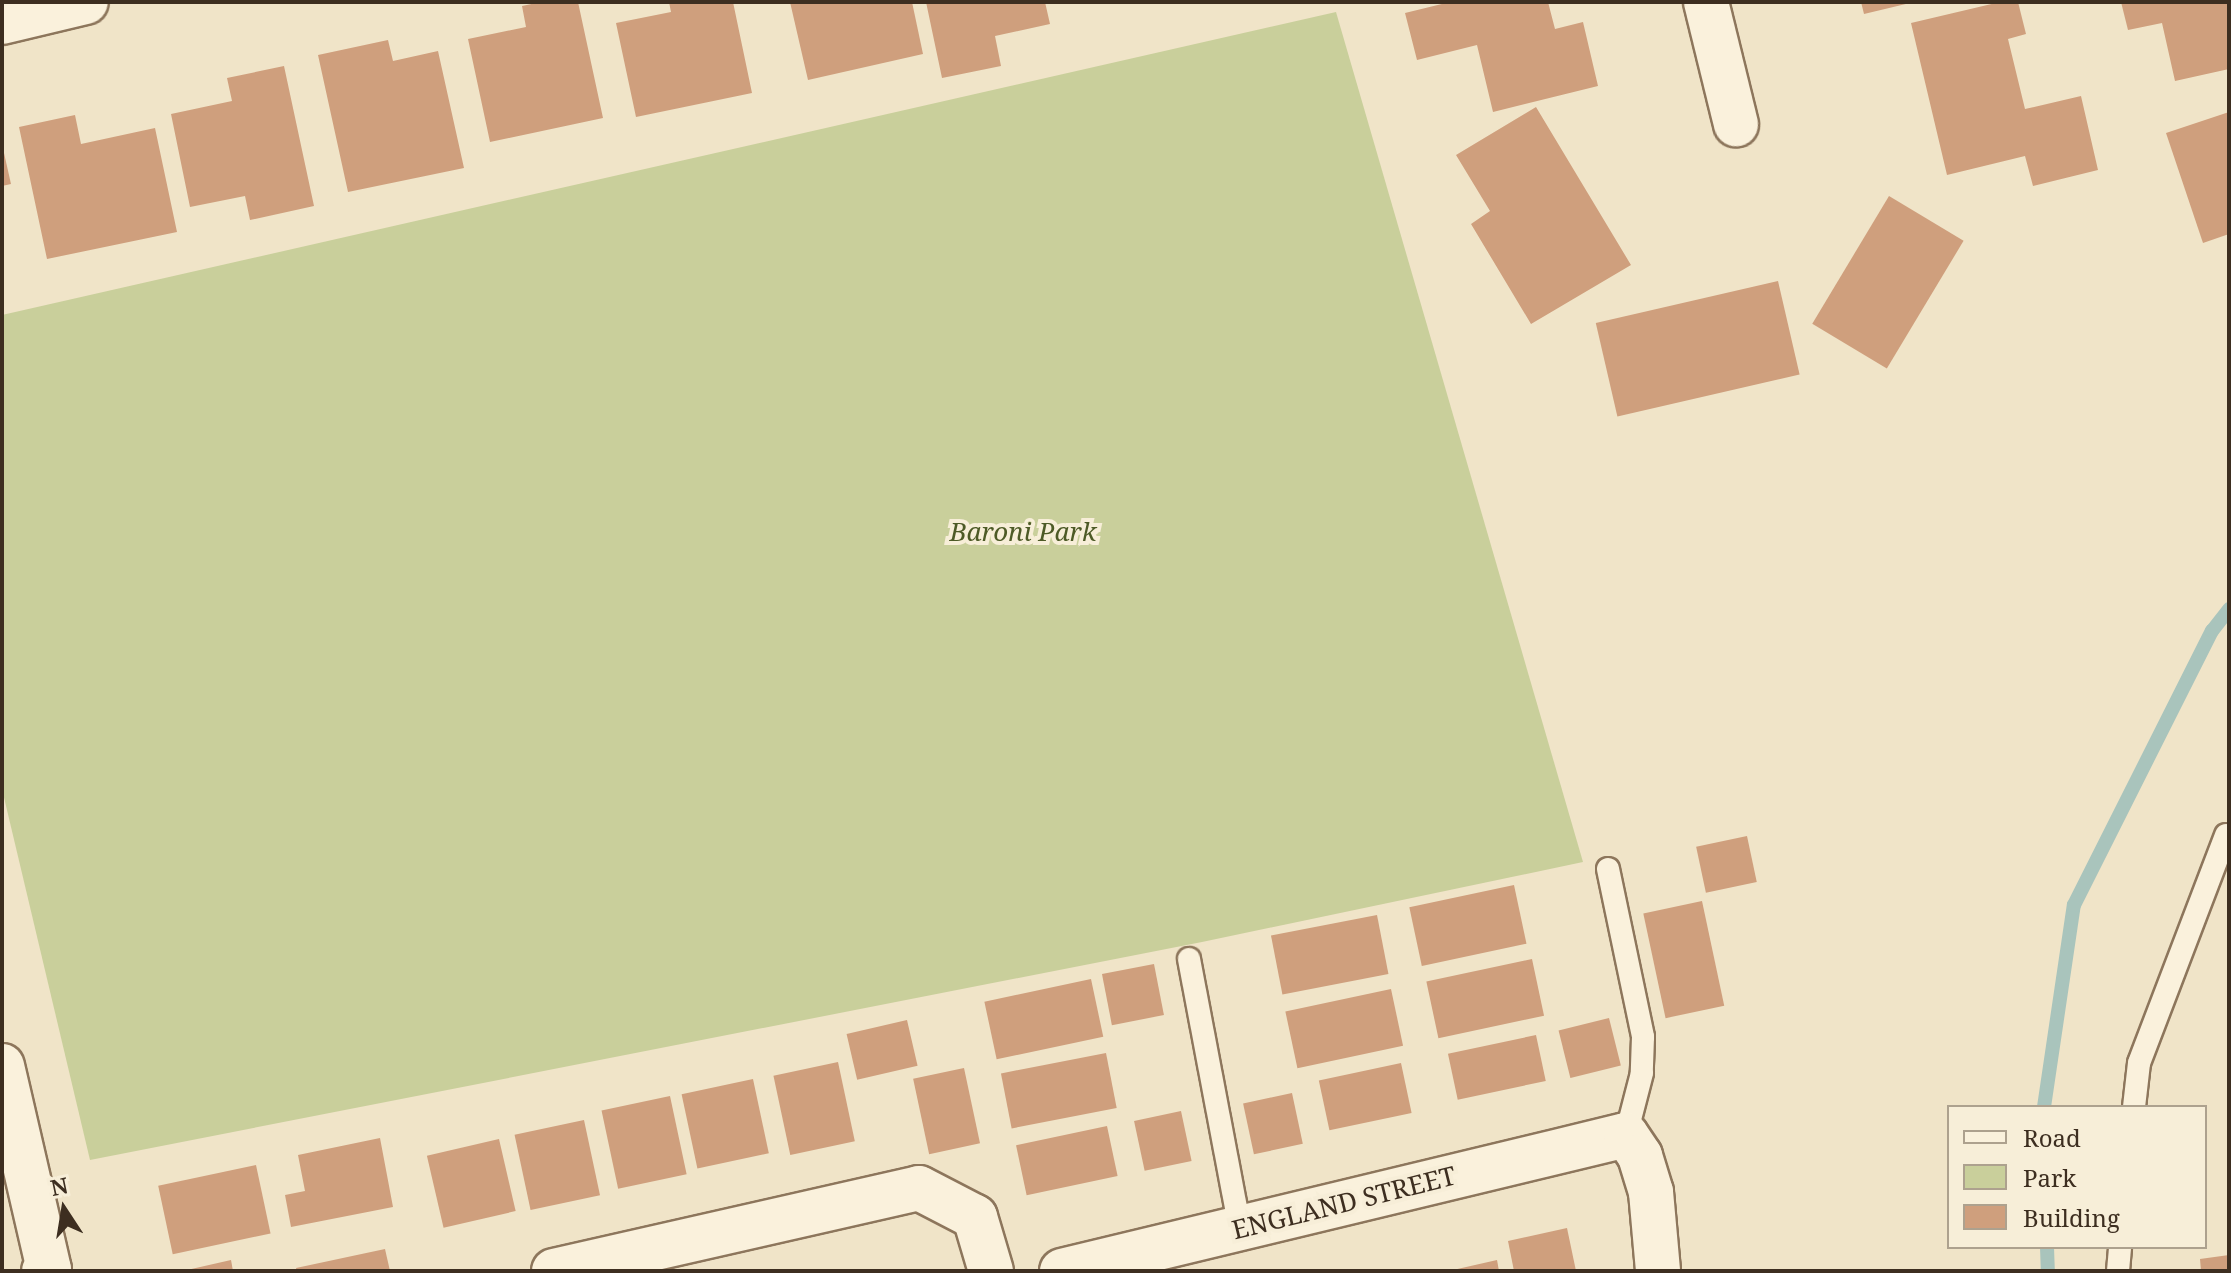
<!DOCTYPE html>
<html>
<head>
<meta charset="utf-8">
<style>
	body { margin:0 }
	#map { position:relative; width:2231px; height:1273px; overflow:hidden; background:#f0e4c8; font-family:"Noto Serif",serif }
	div>[style] { position:absolute }
	.green>* { inset:0; background:#c9cf9b }
	.stream>* { height:14px; margin:-7px; padding:0 7px; transform-origin:7px; border-radius:7px; background:#a9c4bc }
	.building>* { inset:0; background:#cf9f7d; transform-origin:0 0 }
	.roads { filter:drop-shadow(2px 0 #8d765c) drop-shadow(-2px 0 #8d765c) drop-shadow(0 2px #8d765c) drop-shadow(0 -2px #8d765c) }
	.lane>* { height:22px; margin:-11px; padding:0 11px; transform-origin:11px; border-radius:11px; background:#faf1dc }
	.street>* { height:44px; margin:-22px; padding:0 22px; transform-origin:22px; border-radius:22px; background:#faf1dc }
	span { translate:-50% -50%; white-space:nowrap; text-align:center; line-height:1.15; -webkit-text-stroke:8px #f7eed8; paint-order:stroke }
	.park-label { font-size:26px; color:#4d5a26; font-style:italic }
	.street-label { font-size:26px; color:#3d2e20 }
	.frame { position:absolute; inset:0; border:4px solid #3d2e20; pointer-events:none }
	.legend { position:absolute; left:1947px; top:1105px; width:260px; height:144px; box-sizing:border-box; background:#f7eed8; border:2px solid #ada18e; margin:0; padding:10px 14px; list-style:none; font-size:24px; color:#3d2e20 }
	.legend li { display:flex; align-items:center; gap:16px; height:40px }
	.legend b { width:40px; border:2px solid #ada18e }
	.north { position:absolute; left:24px; top:1169px; width:80px; height:80px; -webkit-text-stroke:6px #f7eed8; paint-order:stroke; rotate:348deg; font-size:22px; font-weight:700; line-height:32px; text-align:center; color:#3d2e20 }
	.north::after { content:''; display:block; margin:auto; width:28px; height:36px; background:#3d2e20; clip-path:polygon(50% 0,100% 100%,50% 72%,0 100%) }
</style>
</head>
<body>
<div id="map">
	<div class="green">
		<i style="clip-path:polygon(1336px 12px,1583px 862px,1202px 942px,90px 1160px,2px 789px,2px 315px)"></i>
	</div>
	<div class="stream">
		<i style="left:2044px;top:1107px;width:204px;rotate:-81.6deg"></i>
		<i style="left:2074px;top:905px;width:307px;rotate:-63.3deg"></i>
		<i style="left:2212px;top:631px;width:28px;rotate:-52deg"></i>
		<i style="left:2047px;top:1247px;width:24px;rotate:88deg"></i>
	</div>
	<div class="building">
		<i style="clip-path:polygon(541px 2px,578px 2px,603px 118px,490px 142px,468px 39px,526px 27px,522px 6px)"></i>
		<i style="clip-path:polygon(669px 2px,733px 2px,752px 93px,636px 117px,616px 23px,671px 12px)"></i>
		<i style="clip-path:polygon(790px 2px,912px 2px,923px 54px,808px 80px)"></i>
		<i style="clip-path:polygon(926px 2px,1045px 2px,1050px 24px,995px 36px,1001px 66px,942px 78px)"></i>
		<i style="clip-path:polygon(1450px 2px,1548px 2px,1555px 29px,1583px 22px,1598px 86px,1493px 112px,1477px 45px,1417px 60px,1405px 13px)"></i>
		<i style="clip-path:polygon(1861px 2px,1910px 2px,1910px 3px,1864px 14px)"></i>
		<i style="clip-path:polygon(2000px 2px,2018px 2px,2026px 34px,2008px 39px,2025px 109px,2081px 96px,2098px 170px,2033px 186px,2025px 156px,1947px 175px,1911px 23px)"></i>
		<i style="clip-path:polygon(2121px 2px,2229px 2px,2229px 69px,2175px 81px,2162px 23px,2128px 30px)"></i>
		<i style="clip-path:polygon(388px 40px,393px 61px,438px 51px,464px 168px,348px 192px,318px 55px)"></i>
		<i style="clip-path:polygon(284px 66px,314px 206px,250px 220px,245px 196px,190px 207px,171px 114px,232px 101px,227px 78px)"></i>
		<i style="clip-path:polygon(1536px 107px,1631px 265px,1531px 324px,1471px 224px,1490px 211px,1456px 155px)"></i>
		<i style="clip-path:polygon(2229px 112px,2229px 234px,2203px 243px,2166px 133px)"></i>
		<i style="clip-path:polygon(75px 115px,81px 144px,155px 128px,177px 232px,47px 259px,19px 127px)"></i>
		<i style="clip-path:polygon(2px 144px,11px 184px,2px 186px)"></i>
		<i style="left:1889px;top:196px;width:87px;height:149px;rotate:31deg"></i>
		<i style="left:1778px;top:281px;width:96px;height:187px;rotate:77deg"></i>
		<i style="left:1747px;top:836px;width:47px;height:52px;rotate:78deg"></i>
		<i style="left:1514px;top:885px;width:60px;height:107px;rotate:78deg"></i>
		<i style="left:1702px;top:901px;width:107px;height:60px;rotate:78deg"></i>
		<i style="left:1377px;top:915px;width:60px;height:108px;rotate:79deg"></i>
		<i style="left:1532px;top:959px;width:58px;height:108px;rotate:78deg"></i>
		<i style="left:1154px;top:964px;width:52px;height:53px;rotate:79deg"></i>
		<i style="left:1091px;top:979px;width:59px;height:109px;rotate:78deg"></i>
		<i style="left:1391px;top:989px;width:58px;height:108px;rotate:78deg"></i>
		<i style="left:1609px;top:1018px;width:49px;height:52px;rotate:76deg"></i>
		<i style="left:907px;top:1020px;width:47px;height:62px;rotate:77deg"></i>
		<i style="left:1536px;top:1035px;width:47px;height:90px;rotate:78deg"></i>
		<i style="left:1106px;top:1053px;width:56px;height:107px;rotate:79deg"></i>
		<i style="left:838px;top:1062px;width:81px;height:66px;rotate:78deg"></i>
		<i style="left:1401px;top:1063px;width:51px;height:84px;rotate:78deg"></i>
		<i style="left:964px;top:1068px;width:77px;height:52px;rotate:78deg"></i>
		<i style="left:753px;top:1079px;width:76px;height:73px;rotate:78deg"></i>
		<i style="left:1292px;top:1093px;width:52px;height:50px;rotate:78deg"></i>
		<i style="left:670px;top:1096px;width:80px;height:70px;rotate:78deg"></i>
		<i style="left:1181px;top:1111px;width:51px;height:48px;rotate:78deg"></i>
		<i style="left:584px;top:1120px;width:77px;height:71px;rotate:78deg"></i>
		<i style="left:1107px;top:1126px;width:51px;height:93px;rotate:78deg"></i>
		<i style="clip-path:polygon(380px 1138px,393px 1207px,291px 1227px,285px 1195px,305px 1191px,298px 1155px)"></i>
		<i style="left:499px;top:1139px;width:74px;height:74px;rotate:77deg"></i>
		<i style="left:256px;top:1165px;width:70px;height:100px;rotate:78deg"></i>
		<i style="clip-path:polygon(1567px 1228px,1576px 1271px,1514px 1271px,1508px 1241px)"></i>
		<i style="clip-path:polygon(385px 1249px,390px 1271px,297px 1271px,296px 1268px)"></i>
		<i style="clip-path:polygon(2229px 1255px,2229px 1271px,2201px 1271px,2200px 1259px)"></i>
		<i style="clip-path:polygon(231px 1260px,233px 1271px,187px 1271px,187px 1270px)"></i>
		<i style="clip-path:polygon(1497px 1260px,1499px 1271px,1453px 1271px,1453px 1270px)"></i>
	</div>
	<div class="roads">
		<div class="lane">
			<i style="left:1608px;top:869px;width:172px;rotate:78.2deg"></i>
			<i style="left:1643px;top:1037px;width:36px;rotate:92deg"></i>
			<i style="left:1642px;top:1073px;width:64px;rotate:104.5deg"></i>
			<i style="left:1189px;top:959px;width:274px;rotate:79.3deg"></i>
			<i style="left:2134px;top:1107px;width:44px;rotate:-83.5deg"></i>
			<i style="left:2139px;top:1063px;width:244px;rotate:-69.1deg"></i>
			<i style="left:2118px;top:1271px;width:24px;rotate:-85deg"></i>
		</div>
		<div class="street">
			<i style="left:1706px;top:2px;width:126px;rotate:76.2deg"></i>
			<i style="left:2px;top:22px;width:86px;rotate:-13.4deg"></i>
			<i style="left:2px;top:1066px;width:209px;rotate:77deg"></i>
			<i style="left:49px;top:1270px;width:5px;rotate:169deg"></i>
			<i style="left:554px;top:1271px;width:374px;rotate:-12.8deg"></i>
			<i style="left:919px;top:1188px;width:63px;rotate:27.4deg"></i>
			<i style="left:975px;top:1217px;width:56px;rotate:73.5deg"></i>
			<i style="left:1062px;top:1271px;width:580px;rotate:-13.56deg"></i>
			<i style="left:1626px;top:1135px;width:25px;rotate:56deg"></i>
			<i style="left:1640px;top:1156px;width:38px;rotate:73deg"></i>
			<i style="left:1651px;top:1192px;width:79px;rotate:84.9deg"></i>
		</div>
	</div>
	<div class="park-label">
		<span style="left:1023px;top:532px">Baroni Park</span>
	</div>
	<div class="street-label">
		<span style="left:1344px;top:1203px;rotate:-14deg">ENGLAND STREET</span>
	</div>
	<div class="frame"></div>
	<ul class="legend">
	<li><b style="height:10px;background:#faf1dc"></b>Road</li>
	<li><b style="height:22px;background:#c9cf9b"></b>Park</li>
	<li><b style="height:22px;background:#cf9f7d"></b>Building</li>
	</ul>
	<div class="north">N</div>
</div>
</body>
</html>
